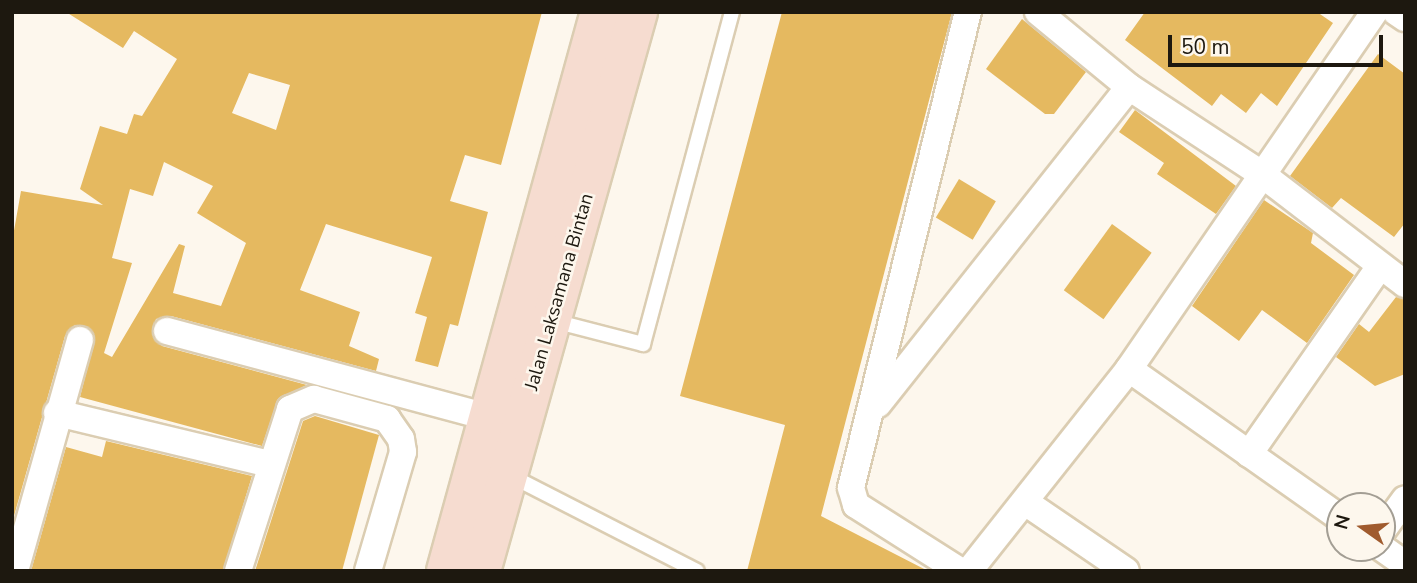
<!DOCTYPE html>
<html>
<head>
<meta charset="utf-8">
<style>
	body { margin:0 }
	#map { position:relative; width:1417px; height:583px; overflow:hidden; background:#fdf7ed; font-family:"Nunito Sans",sans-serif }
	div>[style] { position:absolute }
	.building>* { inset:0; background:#e5b960; transform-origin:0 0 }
	.roads { filter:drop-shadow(2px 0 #dbcdb2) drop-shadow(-2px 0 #dbcdb2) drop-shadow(0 2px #dbcdb2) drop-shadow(0 -2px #dbcdb2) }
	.lane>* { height:14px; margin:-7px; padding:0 7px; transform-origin:7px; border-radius:7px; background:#fff }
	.street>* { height:26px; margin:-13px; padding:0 13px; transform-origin:13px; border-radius:13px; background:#fff }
	.secondary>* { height:38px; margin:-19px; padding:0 19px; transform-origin:19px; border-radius:19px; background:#f6dcd0 }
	span { translate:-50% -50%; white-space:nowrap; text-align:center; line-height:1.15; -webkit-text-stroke:5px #fdf7ed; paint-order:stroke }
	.street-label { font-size:19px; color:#1d180f }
	.frame { position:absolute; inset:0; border:14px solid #1d180f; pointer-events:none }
	.north { position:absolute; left:1326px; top:492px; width:70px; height:70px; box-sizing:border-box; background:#fdf7ed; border:2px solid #a39e94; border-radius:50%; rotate:285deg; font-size:19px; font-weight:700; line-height:28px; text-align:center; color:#1d180f }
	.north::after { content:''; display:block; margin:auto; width:24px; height:32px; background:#a05b2e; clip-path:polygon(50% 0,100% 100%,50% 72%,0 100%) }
	.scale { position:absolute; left:1168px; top:35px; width:215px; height:32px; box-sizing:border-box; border:4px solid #1d180f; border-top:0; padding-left:9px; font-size:21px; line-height:24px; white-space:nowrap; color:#1d180f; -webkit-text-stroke:5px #fdf7ed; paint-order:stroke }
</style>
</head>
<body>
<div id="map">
	<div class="building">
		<i style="clip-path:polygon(evenodd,66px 12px,542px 12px,501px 165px,465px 155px,450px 201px,488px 212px,458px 326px,450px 324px,438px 367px,415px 361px,427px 317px,415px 313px,432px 257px,326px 224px,300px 290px,360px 312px,349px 346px,379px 359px,376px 371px,171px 316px,156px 319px,152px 334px,162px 346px,307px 385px,278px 399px,262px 446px,80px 397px,95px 337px,75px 325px,65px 336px,12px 523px,12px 242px,21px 191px,103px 205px,80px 189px,100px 126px,127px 134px,134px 114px,142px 116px,177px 59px,134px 31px,123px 48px,66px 12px,249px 73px,290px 85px,276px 130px,232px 113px,249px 73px,66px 12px,164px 162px,213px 186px,197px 213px,246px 243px,221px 306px,173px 293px,185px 246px,179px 244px,112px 357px,104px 353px,132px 263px,112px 258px,130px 189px,153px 196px,164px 162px)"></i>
		<i style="clip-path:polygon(782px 12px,952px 12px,821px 516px,928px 571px,747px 571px,785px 425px,680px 396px)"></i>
		<i style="clip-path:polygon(1145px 12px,1317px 12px,1333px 23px,1277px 106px,1261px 93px,1246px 113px,1221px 94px,1212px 106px,1125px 40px)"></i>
		<i style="clip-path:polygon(1022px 19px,1086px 72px,1054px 114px,1045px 114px,986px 69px)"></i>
		<i style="clip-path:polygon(1378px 54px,1405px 74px,1405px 223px,1394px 237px,1341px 198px,1332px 208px,1290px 176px)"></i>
		<i style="clip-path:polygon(1135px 110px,1236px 186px,1216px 214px,1157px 174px,1164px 163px,1119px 132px)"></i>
		<i style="left:959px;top:179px;width:43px;height:45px;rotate:31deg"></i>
		<i style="clip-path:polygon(1264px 200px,1313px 233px,1311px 243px,1354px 275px,1307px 343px,1262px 310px,1239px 341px,1192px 306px)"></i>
		<i style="left:1112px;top:224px;width:49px;height:82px;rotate:36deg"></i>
		<i style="clip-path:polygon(1396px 297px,1405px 299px,1405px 374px,1375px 386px,1336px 357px,1359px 324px,1369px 332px)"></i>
		<i style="clip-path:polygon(315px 416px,379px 435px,342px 571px,255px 571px,303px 421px)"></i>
		<i style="clip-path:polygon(106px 441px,252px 476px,223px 571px,31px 571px,66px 447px,102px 457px)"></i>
	</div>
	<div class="roads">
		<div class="lane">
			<i style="left:554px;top:321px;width:92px;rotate:14.5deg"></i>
			<i style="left:643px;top:344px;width:344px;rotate:-75deg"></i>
			<i style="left:509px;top:475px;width:211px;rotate:27.1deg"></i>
		</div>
		<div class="street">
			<i style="left:1038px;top:12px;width:118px;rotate:39.5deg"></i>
			<i style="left:1129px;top:87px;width:160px;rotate:33.3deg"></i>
			<i style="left:1263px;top:175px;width:179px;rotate:37.5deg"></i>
			<i style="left:1396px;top:12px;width:11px;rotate:34deg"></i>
			<i style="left:167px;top:331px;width:335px;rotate:15deg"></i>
			<i style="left:1129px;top:369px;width:258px;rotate:35.2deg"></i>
			<i style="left:878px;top:404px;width:404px;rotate:-51.6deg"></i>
			<i style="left:57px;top:413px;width:219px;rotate:13.5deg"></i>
			<i style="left:1249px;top:454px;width:229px;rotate:-55.1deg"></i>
			<i style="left:1025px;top:502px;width:122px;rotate:34.3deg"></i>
			<i style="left:1382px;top:531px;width:39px;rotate:-54deg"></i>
			<i style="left:1382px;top:548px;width:28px;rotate:35deg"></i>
			<i style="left:15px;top:571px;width:240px;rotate:-74.3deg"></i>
			<i style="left:238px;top:571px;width:170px;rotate:-72.2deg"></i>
			<i style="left:290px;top:409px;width:26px;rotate:-23deg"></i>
			<i style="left:314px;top:399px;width:76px;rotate:15.3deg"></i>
			<i style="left:387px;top:419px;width:24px;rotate:55deg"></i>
			<i style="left:401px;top:439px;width:13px;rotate:81deg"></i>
			<i style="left:403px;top:452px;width:124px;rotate:106.4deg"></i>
			<i style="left:960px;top:571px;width:123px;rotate:-147.6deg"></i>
			<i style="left:856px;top:505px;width:18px;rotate:-106deg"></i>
			<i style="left:851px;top:488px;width:490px;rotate:-76.2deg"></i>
			<i style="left:969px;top:571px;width:258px;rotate:-51.6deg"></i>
			<i style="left:1129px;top:369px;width:433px;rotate:-55.5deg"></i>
		</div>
		<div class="secondary">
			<i style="left:446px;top:571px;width:580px;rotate:-74.6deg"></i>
			<i style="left:481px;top:571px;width:581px;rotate:-74.31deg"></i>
		</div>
	</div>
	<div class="street-label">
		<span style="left:560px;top:292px;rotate:-74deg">Jalan Laksamana Bintan</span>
	</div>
	<div class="frame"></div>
	<div class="north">N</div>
	<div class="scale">50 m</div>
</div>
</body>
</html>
